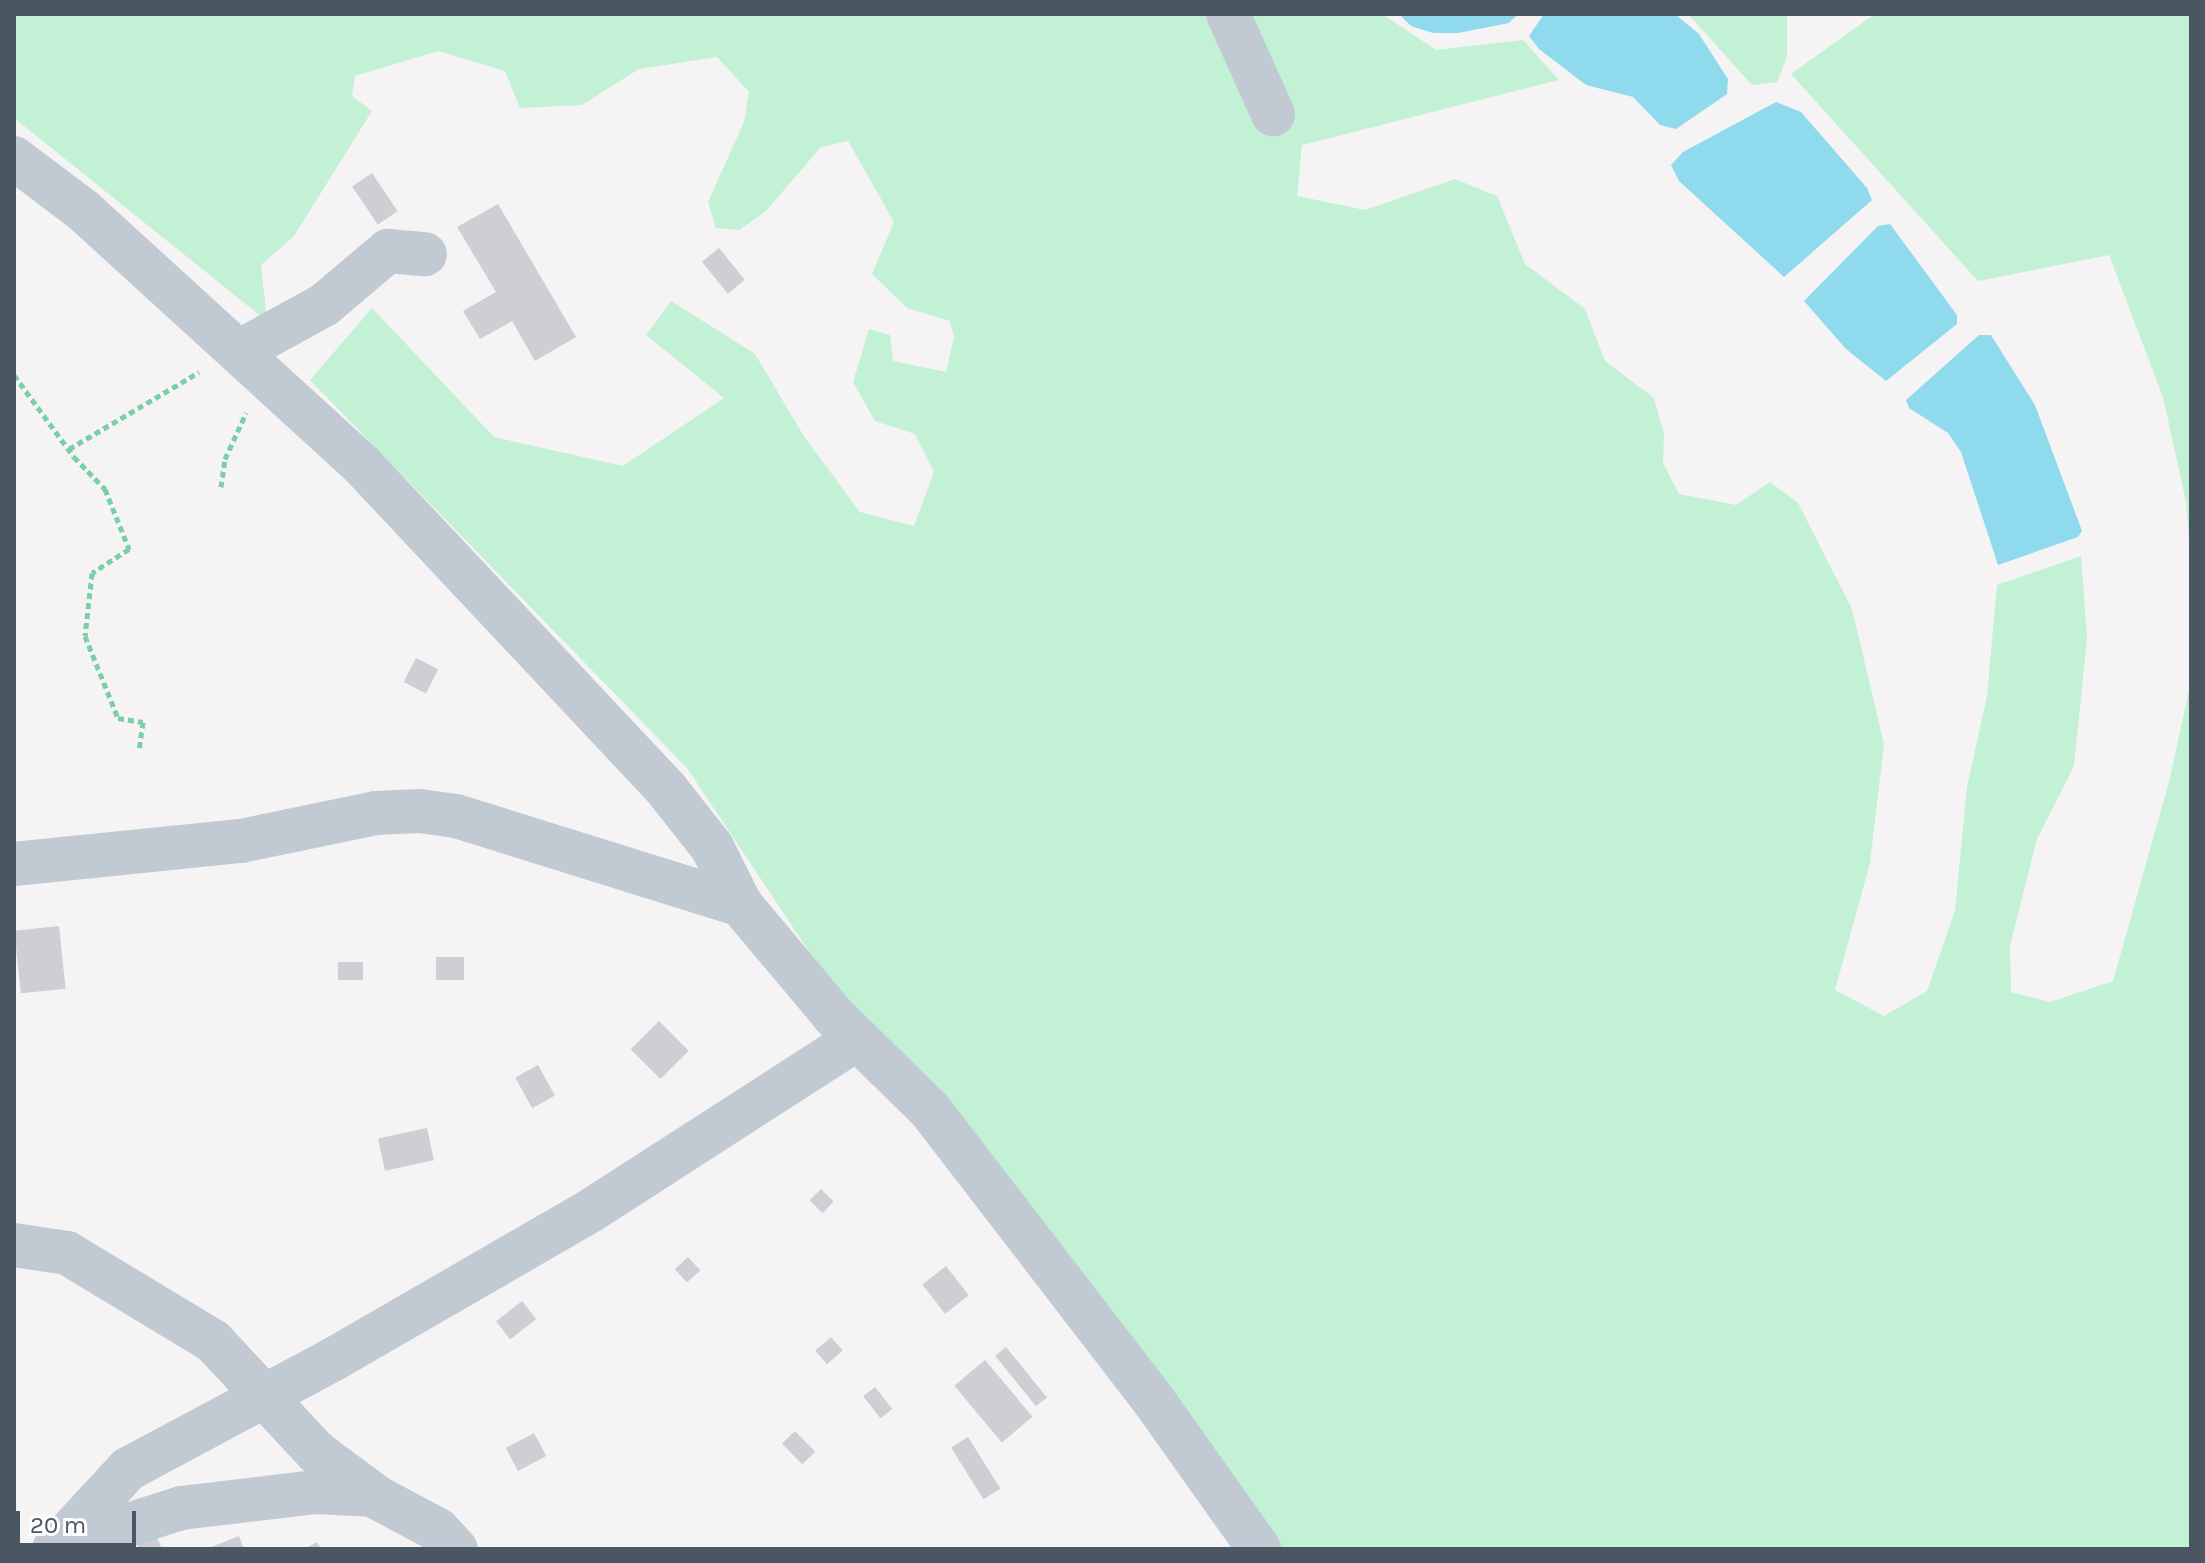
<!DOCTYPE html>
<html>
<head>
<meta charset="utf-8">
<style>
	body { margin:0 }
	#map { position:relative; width:2205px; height:1563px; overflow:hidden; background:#f5f3f3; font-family:Karla,sans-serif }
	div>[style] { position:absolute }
	.green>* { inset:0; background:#c3f1d5 }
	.water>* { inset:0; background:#90daee }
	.building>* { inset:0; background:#cdcfd5; transform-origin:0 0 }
	.path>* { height:5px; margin-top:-2.5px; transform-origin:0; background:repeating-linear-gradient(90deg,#7ad0a6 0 6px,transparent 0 10px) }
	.street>* { height:44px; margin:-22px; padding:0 22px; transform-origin:22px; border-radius:22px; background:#c1cad2 }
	span { translate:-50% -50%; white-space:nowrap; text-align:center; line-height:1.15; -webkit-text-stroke:6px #fff; paint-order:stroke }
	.frame { position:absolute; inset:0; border:16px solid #4a5661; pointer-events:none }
	.scale { position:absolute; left:16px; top:1511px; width:120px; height:36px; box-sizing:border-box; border:4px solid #4a5661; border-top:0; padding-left:10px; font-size:24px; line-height:28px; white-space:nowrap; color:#4a5661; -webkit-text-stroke:6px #fff; paint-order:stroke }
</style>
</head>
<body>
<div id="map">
	<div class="green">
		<i style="clip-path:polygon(14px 14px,1382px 14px,1436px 50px,1523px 40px,1559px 80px,1302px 145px,1297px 196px,1365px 210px,1455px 179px,1497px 196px,1525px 264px,1585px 309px,1605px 361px,1654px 398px,1664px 434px,1663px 463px,1679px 494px,1736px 505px,1770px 482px,1798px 503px,1852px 609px,1884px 744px,1870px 863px,1835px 990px,1884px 1016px,1927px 991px,1955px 911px,1967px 787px,1987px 696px,1997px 585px,2081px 556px,2087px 638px,2074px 766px,2037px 839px,2010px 945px,2011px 992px,2050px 1002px,2113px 981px,2169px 782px,2191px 681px,2191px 1549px,1282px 1549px,1082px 1281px,846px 1007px,687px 768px,310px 380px,372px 308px,494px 437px,623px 466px,724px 398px,646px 335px,671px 301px,755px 354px,805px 438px,860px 512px,914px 526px,934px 472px,915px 434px,875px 421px,853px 382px,869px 329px,890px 335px,893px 361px,946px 372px,954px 337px,950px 321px,907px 308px,872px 274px,894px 222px,848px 141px,821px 147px,765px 212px,739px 230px,716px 228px,708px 202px,744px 122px,749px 92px,717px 57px,639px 69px,582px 105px,520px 108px,505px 71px,438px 51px,355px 76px,352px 96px,372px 111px,294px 236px,261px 265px,267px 321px,14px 118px)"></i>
		<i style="clip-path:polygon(1688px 14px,1787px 14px,1787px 57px,1777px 82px,1752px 85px)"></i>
		<i style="clip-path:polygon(1875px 14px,2191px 14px,2191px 565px,2186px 502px,2163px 397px,2109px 255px,1978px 281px,1791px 74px)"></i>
	</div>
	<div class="water">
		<i style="clip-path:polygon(1399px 14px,1518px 14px,1509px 23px,1458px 33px,1433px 33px,1411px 26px)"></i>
		<i style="clip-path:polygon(1544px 14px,1675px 14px,1699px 34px,1728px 79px,1727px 94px,1676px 129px,1660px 125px,1633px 97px,1586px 85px,1539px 49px,1529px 36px)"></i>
		<i style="clip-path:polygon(1776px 102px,1801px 112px,1867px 188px,1872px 200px,1784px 277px,1679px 181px,1671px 165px,1683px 152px)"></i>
		<i style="clip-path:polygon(1890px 224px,1957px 315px,1957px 324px,1886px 381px,1846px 349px,1804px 301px,1878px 226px)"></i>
		<i style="clip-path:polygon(1979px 335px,1991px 335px,2035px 405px,2082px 531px,2078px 537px,1998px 565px,1961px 452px,1948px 433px,1909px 408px,1906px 400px)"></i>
	</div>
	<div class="building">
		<i style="left:372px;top:173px;width:46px;height:24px;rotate:56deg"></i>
		<i style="clip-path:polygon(498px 204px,576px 337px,535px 361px,512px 321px,480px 339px,463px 311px,496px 292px,457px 227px)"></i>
		<i style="left:719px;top:248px;width:41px;height:22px;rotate:51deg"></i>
		<i style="left:416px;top:658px;width:25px;height:27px;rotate:27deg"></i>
		<i style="left:59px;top:926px;width:63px;height:45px;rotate:84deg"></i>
		<i style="left:436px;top:957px;width:28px;height:23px"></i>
		<i style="left:338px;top:962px;width:25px;height:18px"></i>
		<i style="left:659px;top:1021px;width:42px;height:40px;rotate:45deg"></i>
		<i style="left:538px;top:1065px;width:35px;height:26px;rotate:61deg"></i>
		<i style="left:427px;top:1128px;width:33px;height:50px;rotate:78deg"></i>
		<i style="left:821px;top:1189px;width:18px;height:16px;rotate:45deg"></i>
		<i style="left:688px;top:1257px;width:18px;height:18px;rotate:47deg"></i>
		<i style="left:946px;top:1266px;width:37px;height:30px;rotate:52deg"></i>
		<i style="left:522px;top:1301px;width:23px;height:33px;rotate:52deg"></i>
		<i style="left:831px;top:1337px;width:18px;height:21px;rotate:49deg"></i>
		<i style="left:1006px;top:1347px;width:65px;height:14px;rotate:51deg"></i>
		<i style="left:985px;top:1360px;width:74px;height:40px;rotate:50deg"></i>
		<i style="left:875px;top:1387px;width:28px;height:15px;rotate:52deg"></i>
		<i style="left:795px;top:1431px;width:29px;height:18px;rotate:46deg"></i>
		<i style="left:534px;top:1433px;width:26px;height:32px;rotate:62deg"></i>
		<i style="left:968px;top:1437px;width:61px;height:20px;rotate:58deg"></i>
		<i style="clip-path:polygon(155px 1533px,162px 1549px,139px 1549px,136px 1542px)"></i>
		<i style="clip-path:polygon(239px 1536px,244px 1549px,206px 1549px)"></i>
		<i style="clip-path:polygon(317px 1542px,321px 1549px,304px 1549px)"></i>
	</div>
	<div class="path">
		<i style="left:14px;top:375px;width:102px;rotate:53.8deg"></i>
		<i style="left:74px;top:457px;width:45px;rotate:45.9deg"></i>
		<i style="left:105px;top:489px;width:65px;rotate:68.2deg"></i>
		<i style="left:129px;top:549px;width:44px;rotate:147deg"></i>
		<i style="left:92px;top:573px;width:63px;rotate:96.3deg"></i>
		<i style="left:85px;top:636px;width:88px;rotate:68.1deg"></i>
		<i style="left:118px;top:718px;width:25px;rotate:9deg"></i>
		<i style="left:143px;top:722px;width:28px;rotate:98deg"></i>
		<i style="left:69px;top:449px;width:151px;rotate:-30.6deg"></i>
		<i style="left:221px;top:487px;width:28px;rotate:-82deg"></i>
		<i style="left:225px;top:459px;width:51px;rotate:-65.5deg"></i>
	</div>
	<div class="street">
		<i style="left:1228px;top:14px;width:110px;rotate:65.8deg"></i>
		<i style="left:14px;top:158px;width:88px;rotate:37.1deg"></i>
		<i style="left:84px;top:211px;width:378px;rotate:42.4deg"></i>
		<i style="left:363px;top:466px;width:444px;rotate:46.8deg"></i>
		<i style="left:667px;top:790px;width:73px;rotate:51.7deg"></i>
		<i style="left:712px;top:847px;width:65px;rotate:63.4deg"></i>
		<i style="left:741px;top:905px;width:145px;rotate:50deg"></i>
		<i style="left:834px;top:1016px;width:134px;rotate:44.4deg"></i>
		<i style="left:930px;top:1110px;width:367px;rotate:52.4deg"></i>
		<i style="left:1154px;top:1401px;width:181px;rotate:54.6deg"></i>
		<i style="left:242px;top:350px;width:94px;rotate:-28.8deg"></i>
		<i style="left:324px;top:305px;width:84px;rotate:-40.2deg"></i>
		<i style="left:388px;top:251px;width:37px;rotate:5deg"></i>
		<i style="left:14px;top:864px;width:228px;rotate:-5.8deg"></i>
		<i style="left:241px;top:841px;width:138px;rotate:-11.7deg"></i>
		<i style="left:376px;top:813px;width:44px;rotate:-2.6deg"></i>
		<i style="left:420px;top:811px;width:36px;rotate:8deg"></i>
		<i style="left:456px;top:816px;width:299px;rotate:17.3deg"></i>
		<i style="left:14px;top:1245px;width:54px;rotate:8.6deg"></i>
		<i style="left:67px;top:1253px;width:170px;rotate:31.1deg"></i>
		<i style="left:213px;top:1341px;width:151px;rotate:47.1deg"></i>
		<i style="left:316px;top:1452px;width:77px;rotate:36.6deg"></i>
		<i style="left:378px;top:1498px;width:68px;rotate:28.1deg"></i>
		<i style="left:438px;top:1530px;width:26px;rotate:47deg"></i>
		<i style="left:59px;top:1547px;width:128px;rotate:-17.7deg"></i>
		<i style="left:181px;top:1508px;width:136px;rotate:-6.8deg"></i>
		<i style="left:316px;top:1492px;width:58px;rotate:3deg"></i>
		<i style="left:54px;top:1549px;width:109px;rotate:-47.2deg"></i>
		<i style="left:128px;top:1469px;width:231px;rotate:-28.1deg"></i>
		<i style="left:332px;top:1360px;width:298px;rotate:-30deg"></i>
		<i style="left:590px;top:1211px;width:318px;rotate:-32.8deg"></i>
	</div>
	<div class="frame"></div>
	<div class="scale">20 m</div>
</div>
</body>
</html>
